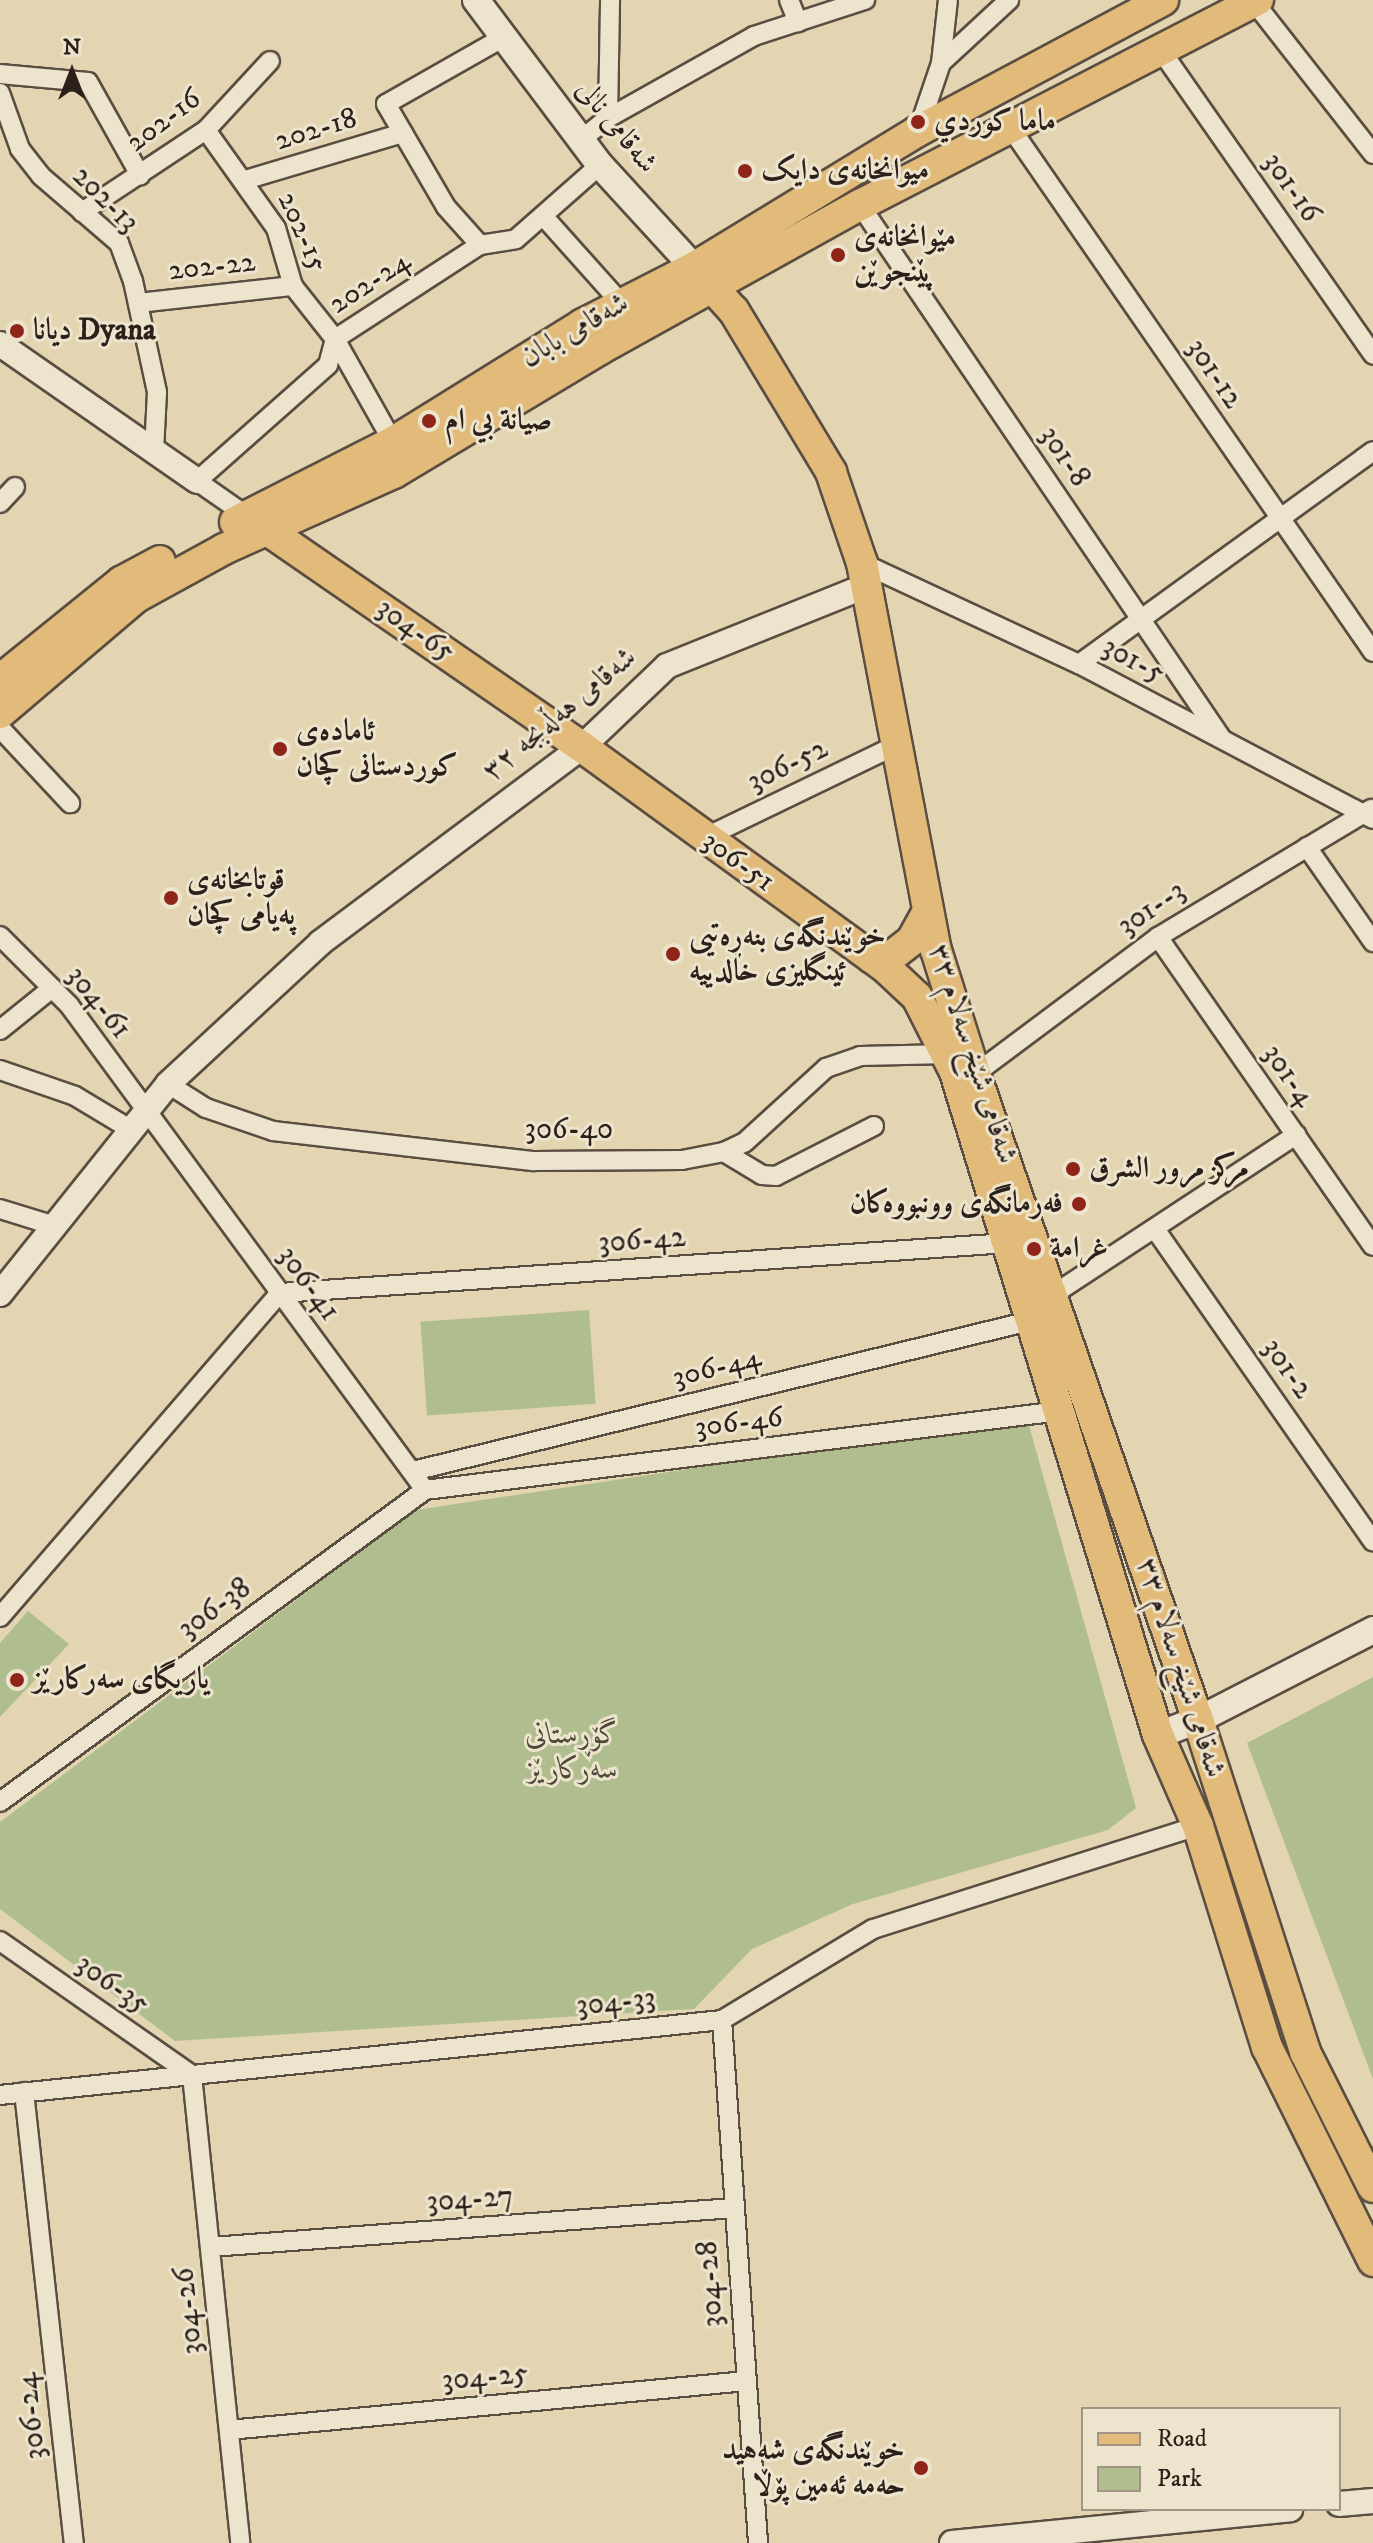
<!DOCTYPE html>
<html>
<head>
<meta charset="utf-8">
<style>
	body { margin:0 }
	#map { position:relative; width:1373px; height:2543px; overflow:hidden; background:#e4d5b2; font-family:"IM FELL DW Pica",Amiri,serif }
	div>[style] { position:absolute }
	.green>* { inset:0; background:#b0be8f; transform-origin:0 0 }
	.roads { filter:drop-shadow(2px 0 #5a4d41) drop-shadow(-2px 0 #5a4d41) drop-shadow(0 2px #5a4d41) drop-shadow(0 -2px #5a4d41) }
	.minor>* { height:18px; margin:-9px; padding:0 9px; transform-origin:9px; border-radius:9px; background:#ede4cd }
	.tertiary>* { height:24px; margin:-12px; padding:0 12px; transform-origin:12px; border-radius:12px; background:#ede4cd }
	.secondary>* { height:26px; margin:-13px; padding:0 13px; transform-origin:13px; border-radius:13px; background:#ede4cd }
	.primary>* { height:30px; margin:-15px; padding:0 15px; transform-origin:15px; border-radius:15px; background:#e2ba79 }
	.dots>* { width:22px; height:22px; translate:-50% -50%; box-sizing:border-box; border:4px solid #ede4cd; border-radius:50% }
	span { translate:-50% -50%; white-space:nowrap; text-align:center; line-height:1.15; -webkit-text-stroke:6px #ede4cd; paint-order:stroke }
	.street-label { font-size:30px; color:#2c201b }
	.poi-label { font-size:30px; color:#2c201b; font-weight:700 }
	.left { translate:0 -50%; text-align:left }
	.right { translate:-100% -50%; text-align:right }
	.park-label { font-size:30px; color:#4d4838; font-style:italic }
	.legend { position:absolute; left:1081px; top:2407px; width:260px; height:104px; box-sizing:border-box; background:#ede4cd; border:2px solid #a09686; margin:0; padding:10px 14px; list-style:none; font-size:24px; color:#2c201b }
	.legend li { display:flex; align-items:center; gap:16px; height:40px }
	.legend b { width:40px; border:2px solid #a09686 }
	.north { position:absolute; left:32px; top:32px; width:80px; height:80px; -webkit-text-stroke:6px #ede4cd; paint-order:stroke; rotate:0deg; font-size:22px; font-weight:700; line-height:32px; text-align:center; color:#2c201b }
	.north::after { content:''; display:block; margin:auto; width:28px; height:36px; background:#2c201b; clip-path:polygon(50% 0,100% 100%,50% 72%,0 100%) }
</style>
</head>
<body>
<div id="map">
	<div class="green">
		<i style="left:589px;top:1310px;width:94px;height:169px;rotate:86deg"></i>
		<i style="clip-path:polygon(1027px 1418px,1136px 1808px,1108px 1830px,853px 1904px,752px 1949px,694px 2009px,175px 2041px,0 1909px,0 1822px,416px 1510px)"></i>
		<i style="clip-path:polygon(28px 1611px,69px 1644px,0 1717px,0 1643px)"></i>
		<i style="clip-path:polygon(1373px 1677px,1373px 2079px,1247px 1743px)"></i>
	</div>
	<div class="roads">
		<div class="minor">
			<i style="left:789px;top:0;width:24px;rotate:68deg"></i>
			<i style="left:1254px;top:2px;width:193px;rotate:51.9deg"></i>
			<i style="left:1162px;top:52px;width:369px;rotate:55.1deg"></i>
			<i style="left:941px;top:63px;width:63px;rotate:-83.7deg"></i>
			<i style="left:0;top:74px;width:88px;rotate:5.2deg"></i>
			<i style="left:88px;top:82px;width:107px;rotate:60.8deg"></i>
			<i style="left:0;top:93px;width:59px;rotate:70.3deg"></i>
			<i style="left:20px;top:149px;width:34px;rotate:52deg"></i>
			<i style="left:41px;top:176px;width:103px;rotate:40.7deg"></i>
			<i style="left:119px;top:243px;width:40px;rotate:69.8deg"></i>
			<i style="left:133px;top:281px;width:114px;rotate:77.8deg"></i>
			<i style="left:157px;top:392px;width:59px;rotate:92.9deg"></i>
			<i style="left:608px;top:118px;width:118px;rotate:-89deg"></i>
			<i style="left:1010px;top:127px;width:638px;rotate:55.34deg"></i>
			<i style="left:206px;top:130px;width:120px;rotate:54.5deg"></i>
			<i style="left:276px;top:228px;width:60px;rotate:73.7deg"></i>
			<i style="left:293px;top:286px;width:68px;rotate:51.6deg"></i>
			<i style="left:335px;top:339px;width:118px;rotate:60.6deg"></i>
			<i style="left:918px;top:131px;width:72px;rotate:-71.3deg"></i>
			<i style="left:941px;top:63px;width:93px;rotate:-42.8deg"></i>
			<i style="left:582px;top:139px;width:33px;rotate:-39deg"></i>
			<i style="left:608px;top:118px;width:167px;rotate:-29.3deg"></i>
			<i style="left:754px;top:36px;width:117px;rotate:-18deg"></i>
			<i style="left:245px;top:180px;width:165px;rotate:-16.6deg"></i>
			<i style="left:860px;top:205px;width:645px;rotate:55.87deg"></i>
			<i style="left:82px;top:212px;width:149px;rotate:-33.5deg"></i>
			<i style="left:206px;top:130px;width:94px;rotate:-47.2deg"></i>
			<i style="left:545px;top:218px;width:114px;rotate:48.2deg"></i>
			<i style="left:480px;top:245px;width:51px;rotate:-131.8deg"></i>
			<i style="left:446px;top:207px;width:119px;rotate:-120.2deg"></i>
			<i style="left:386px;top:104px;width:136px;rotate:-29.6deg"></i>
			<i style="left:138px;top:303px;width:156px;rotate:-6.3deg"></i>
			<i style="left:0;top:503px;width:22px;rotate:-47deg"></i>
			<i style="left:247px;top:516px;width:61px;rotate:-145deg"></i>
			<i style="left:197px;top:481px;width:175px;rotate:-41.5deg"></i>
			<i style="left:328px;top:365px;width:27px;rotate:-75deg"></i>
			<i style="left:335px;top:339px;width:173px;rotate:-33deg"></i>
			<i style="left:480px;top:245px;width:36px;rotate:-9deg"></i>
			<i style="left:516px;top:239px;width:112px;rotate:-41.4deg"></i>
			<i style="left:862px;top:563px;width:239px;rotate:25deg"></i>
			<i style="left:1079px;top:664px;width:332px;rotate:27.8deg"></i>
			<i style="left:1079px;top:664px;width:363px;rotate:-35.9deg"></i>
			<i style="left:0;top:728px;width:103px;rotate:47deg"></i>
			<i style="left:704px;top:838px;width:213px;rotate:-25.8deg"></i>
			<i style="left:1307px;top:847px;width:116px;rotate:55.2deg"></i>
			<i style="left:0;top:936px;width:98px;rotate:45deg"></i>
			<i style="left:69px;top:1005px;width:602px;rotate:53.72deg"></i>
			<i style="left:1158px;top:937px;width:376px;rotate:55.2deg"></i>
			<i style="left:0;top:1030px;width:67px;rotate:-38.9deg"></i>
			<i style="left:0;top:1070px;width:79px;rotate:19.1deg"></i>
			<i style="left:75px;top:1096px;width:64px;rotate:31deg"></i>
			<i style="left:975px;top:1074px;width:229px;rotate:-36.8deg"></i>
			<i style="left:1158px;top:937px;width:249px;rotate:-31deg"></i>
			<i style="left:168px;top:1084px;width:45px;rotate:32.3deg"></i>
			<i style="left:206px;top:1108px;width:71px;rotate:18.9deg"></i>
			<i style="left:273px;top:1131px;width:263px;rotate:6.6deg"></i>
			<i style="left:534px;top:1161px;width:148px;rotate:-0.4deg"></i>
			<i style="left:682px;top:1160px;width:43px;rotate:-10.8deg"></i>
			<i style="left:724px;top:1152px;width:23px;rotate:-25deg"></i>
			<i style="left:745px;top:1142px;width:110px;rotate:-42.4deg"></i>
			<i style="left:826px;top:1068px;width:36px;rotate:-19deg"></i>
			<i style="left:860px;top:1056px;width:89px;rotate:-1.3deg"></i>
			<i style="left:724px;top:1152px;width:44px;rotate:31.2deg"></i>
			<i style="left:762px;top:1175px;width:14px;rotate:4deg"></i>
			<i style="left:776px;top:1176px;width:110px;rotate:-27deg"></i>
			<i style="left:0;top:1209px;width:58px;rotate:17.2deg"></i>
			<i style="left:1155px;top:1229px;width:381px;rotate:55.1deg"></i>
			<i style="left:1054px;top:1294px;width:290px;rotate:-33.3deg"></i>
			<i style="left:413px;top:1471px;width:639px;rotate:-13.67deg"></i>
			<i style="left:0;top:1617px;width:428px;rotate:-49.2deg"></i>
			<i style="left:280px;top:1293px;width:729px;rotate:-3.93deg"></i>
			<i style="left:0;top:1802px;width:527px;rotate:-36.28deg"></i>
			<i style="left:425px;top:1490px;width:640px;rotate:-7.09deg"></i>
			<i style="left:0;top:1941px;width:234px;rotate:34.9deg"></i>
			<i style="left:192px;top:2075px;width:470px;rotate:84.1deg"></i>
			<i style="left:722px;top:2020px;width:524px;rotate:86.06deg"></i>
			<i style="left:24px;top:2092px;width:454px;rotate:83.7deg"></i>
			<i style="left:0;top:2095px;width:726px;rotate:-5.93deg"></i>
			<i style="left:722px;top:2020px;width:176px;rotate:-31.1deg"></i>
			<i style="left:873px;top:1929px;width:341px;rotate:-17.6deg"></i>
			<i style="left:211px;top:2247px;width:523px;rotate:-4.27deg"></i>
			<i style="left:229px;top:2430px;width:519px;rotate:-5.41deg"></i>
		</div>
		<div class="tertiary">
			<i style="left:0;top:344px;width:240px;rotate:34.8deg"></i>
			<i style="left:0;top:1294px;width:269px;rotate:-51.3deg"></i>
			<i style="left:168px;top:1084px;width:207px;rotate:-42.8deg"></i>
			<i style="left:320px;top:943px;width:327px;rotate:-36.8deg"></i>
			<i style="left:582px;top:747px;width:117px;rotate:-43.6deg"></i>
			<i style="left:667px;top:666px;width:214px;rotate:-21.9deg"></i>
			<i style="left:1339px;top:2504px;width:34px;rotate:-5deg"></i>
			<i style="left:952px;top:2543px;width:340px;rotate:-5.7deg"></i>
		</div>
		<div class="secondary">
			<i style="left:476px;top:0;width:206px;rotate:53.1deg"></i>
			<i style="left:600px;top:165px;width:160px;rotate:47.5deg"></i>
			<i style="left:1158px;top:1735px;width:43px;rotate:-20.6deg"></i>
			<i style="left:1198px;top:1720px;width:197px;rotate:-27.2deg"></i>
		</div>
		<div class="primary">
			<i style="left:713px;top:288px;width:31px;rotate:48deg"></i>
			<i style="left:734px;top:311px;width:188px;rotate:58.9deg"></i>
			<i style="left:831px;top:472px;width:96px;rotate:71.2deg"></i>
			<i style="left:862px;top:563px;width:394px;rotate:79.2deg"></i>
			<i style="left:936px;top:950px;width:130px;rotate:72.5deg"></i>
			<i style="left:975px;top:1074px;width:683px;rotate:70.96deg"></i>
			<i style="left:1198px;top:1720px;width:349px;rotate:72.1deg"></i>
			<i style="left:1305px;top:2052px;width:151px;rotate:63.3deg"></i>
			<i style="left:247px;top:516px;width:407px;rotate:34.6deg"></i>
			<i style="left:582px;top:747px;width:376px;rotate:36deg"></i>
			<i style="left:886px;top:968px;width:42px;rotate:43.1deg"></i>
			<i style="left:917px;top:997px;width:84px;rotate:63.1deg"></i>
			<i style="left:955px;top:1072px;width:693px;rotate:72.98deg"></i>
			<i style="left:1158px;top:1735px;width:99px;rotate:66.3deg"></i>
			<i style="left:1198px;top:1826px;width:232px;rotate:72.7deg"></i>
			<i style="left:1267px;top:2047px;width:239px;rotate:63.6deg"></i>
			<i style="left:235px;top:522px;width:177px;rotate:-26.9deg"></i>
			<i style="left:393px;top:442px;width:224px;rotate:-31.8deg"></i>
			<i style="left:583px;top:324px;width:126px;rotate:-27deg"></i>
			<i style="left:695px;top:267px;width:261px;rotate:-31.4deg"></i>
			<i style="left:918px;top:131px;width:278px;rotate:-28.1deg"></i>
			<i style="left:0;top:680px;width:156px;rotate:-39deg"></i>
			<i style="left:121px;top:582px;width:44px;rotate:-28.3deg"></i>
			<i style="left:0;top:713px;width:177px;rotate:-40.4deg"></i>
			<i style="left:135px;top:598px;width:102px;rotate:-28.8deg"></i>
			<i style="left:224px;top:549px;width:186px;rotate:-24.1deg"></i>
			<i style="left:394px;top:473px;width:240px;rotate:-31deg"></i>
			<i style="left:600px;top:349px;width:297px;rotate:-29deg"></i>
			<i style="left:860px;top:205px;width:448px;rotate:-27.3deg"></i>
			<i style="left:872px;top:958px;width:21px;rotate:-8deg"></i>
			<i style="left:893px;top:955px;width:24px;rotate:-38deg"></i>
			<i style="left:912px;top:940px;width:33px;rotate:-61deg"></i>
		</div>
	</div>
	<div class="dots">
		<i style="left:918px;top:122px;background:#8f2418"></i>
		<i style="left:745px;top:171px;background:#8f2418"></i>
		<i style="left:838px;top:255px;background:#8f2418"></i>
		<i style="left:17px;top:331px;background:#8f2418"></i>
		<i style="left:429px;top:421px;background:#8f2418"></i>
		<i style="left:280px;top:749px;background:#8f2418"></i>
		<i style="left:171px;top:898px;background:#8f2418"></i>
		<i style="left:673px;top:954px;background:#8f2418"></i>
		<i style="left:1073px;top:1169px;background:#8f2418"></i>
		<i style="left:1079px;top:1204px;background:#8f2418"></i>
		<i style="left:1034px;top:1249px;background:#8f2418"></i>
		<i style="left:17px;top:1680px;background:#8f2418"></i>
		<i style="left:921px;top:2468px;background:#8f2418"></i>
	</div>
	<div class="street-label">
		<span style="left:164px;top:121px;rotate:-37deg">202-16</span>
		<span style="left:616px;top:127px;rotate:51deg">شەقامی نالی</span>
		<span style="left:316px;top:130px;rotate:-17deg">202-18</span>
		<span style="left:1291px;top:188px;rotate:55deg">301-16</span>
		<span style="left:105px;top:200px;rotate:45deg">202-13</span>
		<span style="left:302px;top:232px;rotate:66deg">202-15</span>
		<span style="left:212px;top:267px;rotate:-6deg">202-22</span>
		<span style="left:370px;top:283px;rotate:-33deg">202-24</span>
		<span style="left:575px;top:331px;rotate:-30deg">شەقامی بابان</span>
		<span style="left:1214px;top:374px;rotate:56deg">301-12</span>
		<span style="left:1064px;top:457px;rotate:56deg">301-8</span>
		<span style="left:415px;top:631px;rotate:35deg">304-65</span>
		<span style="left:1133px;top:661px;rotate:28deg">301-5</span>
		<span style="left:560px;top:715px;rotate:-40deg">شەقامی هەڵەبجە ٣٢</span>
		<span style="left:788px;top:766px;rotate:-26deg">306-52</span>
		<span style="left:738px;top:862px;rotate:36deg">306-51</span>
		<span style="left:1152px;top:909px;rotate:-34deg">301--3</span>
		<span style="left:98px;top:1003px;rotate:51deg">304-61</span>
		<span style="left:972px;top:1054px;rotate:72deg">شەقامی شێخ سەلام ٣٣</span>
		<span style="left:1288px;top:1076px;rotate:55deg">301-4</span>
		<span style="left:569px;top:1130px">306-40</span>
		<span style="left:642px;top:1241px;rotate:-4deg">306-42</span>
		<span style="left:308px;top:1284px;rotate:54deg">306-41</span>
		<span style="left:717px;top:1368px;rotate:-14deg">306-44</span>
		<span style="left:1287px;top:1369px;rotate:55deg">301-2</span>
		<span style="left:739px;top:1423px;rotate:-7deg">306-46</span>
		<span style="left:215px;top:1609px;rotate:-36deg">306-38</span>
		<span style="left:1180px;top:1668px;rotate:72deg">شەقامی شێخ سەلام ٣٣</span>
		<span style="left:112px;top:1985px;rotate:35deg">306-35</span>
		<span style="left:616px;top:2003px;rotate:-6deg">304-33</span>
		<span style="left:470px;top:2200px;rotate:-4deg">304-27</span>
		<span style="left:711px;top:2284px;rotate:-94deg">304-28</span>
		<span style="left:189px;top:2311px;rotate:-96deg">304-26</span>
		<span style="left:485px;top:2378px;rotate:-5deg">304-25</span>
		<span style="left:32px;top:2416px;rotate:-96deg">306-24</span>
	</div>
	<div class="poi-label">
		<span class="left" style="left:934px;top:122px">ماما كوردي</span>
		<span class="left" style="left:761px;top:171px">میوانخانەی دایک</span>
		<span class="left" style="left:854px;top:255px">مێوانخانەی<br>پێنجوێن</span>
		<span class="left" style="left:33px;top:331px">دیانا Dyana</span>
		<span class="left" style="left:445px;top:421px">صيانة بي ام</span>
		<span class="left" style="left:296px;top:749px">ئامادەی<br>کوردستانی کچان</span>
		<span class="left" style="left:187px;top:898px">قوتابخانەی<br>پەیامی کچان</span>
		<span class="left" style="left:689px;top:954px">خوێندنگەی بنەڕەتیی<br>ئینگلیزی خالدییە</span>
		<span class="left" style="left:1089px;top:1169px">مرکز مرور الشرق</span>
		<span class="right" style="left:1063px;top:1204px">فەرمانگەی وونبووەکان</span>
		<span class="left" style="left:1050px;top:1249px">غرامة</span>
		<span class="left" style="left:33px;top:1680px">یاریگای سەرکارێز</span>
		<span class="right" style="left:905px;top:2468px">خوێندنگەی شەهید<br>حەمە ئەمین پۆڵا</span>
	</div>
	<div class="park-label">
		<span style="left:573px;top:1752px">گۆڕستانی<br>سەرکارێز</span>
	</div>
	<ul class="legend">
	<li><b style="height:10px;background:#e2ba79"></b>Road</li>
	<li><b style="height:22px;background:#b0be8f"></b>Park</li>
	</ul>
	<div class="north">N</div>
</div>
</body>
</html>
